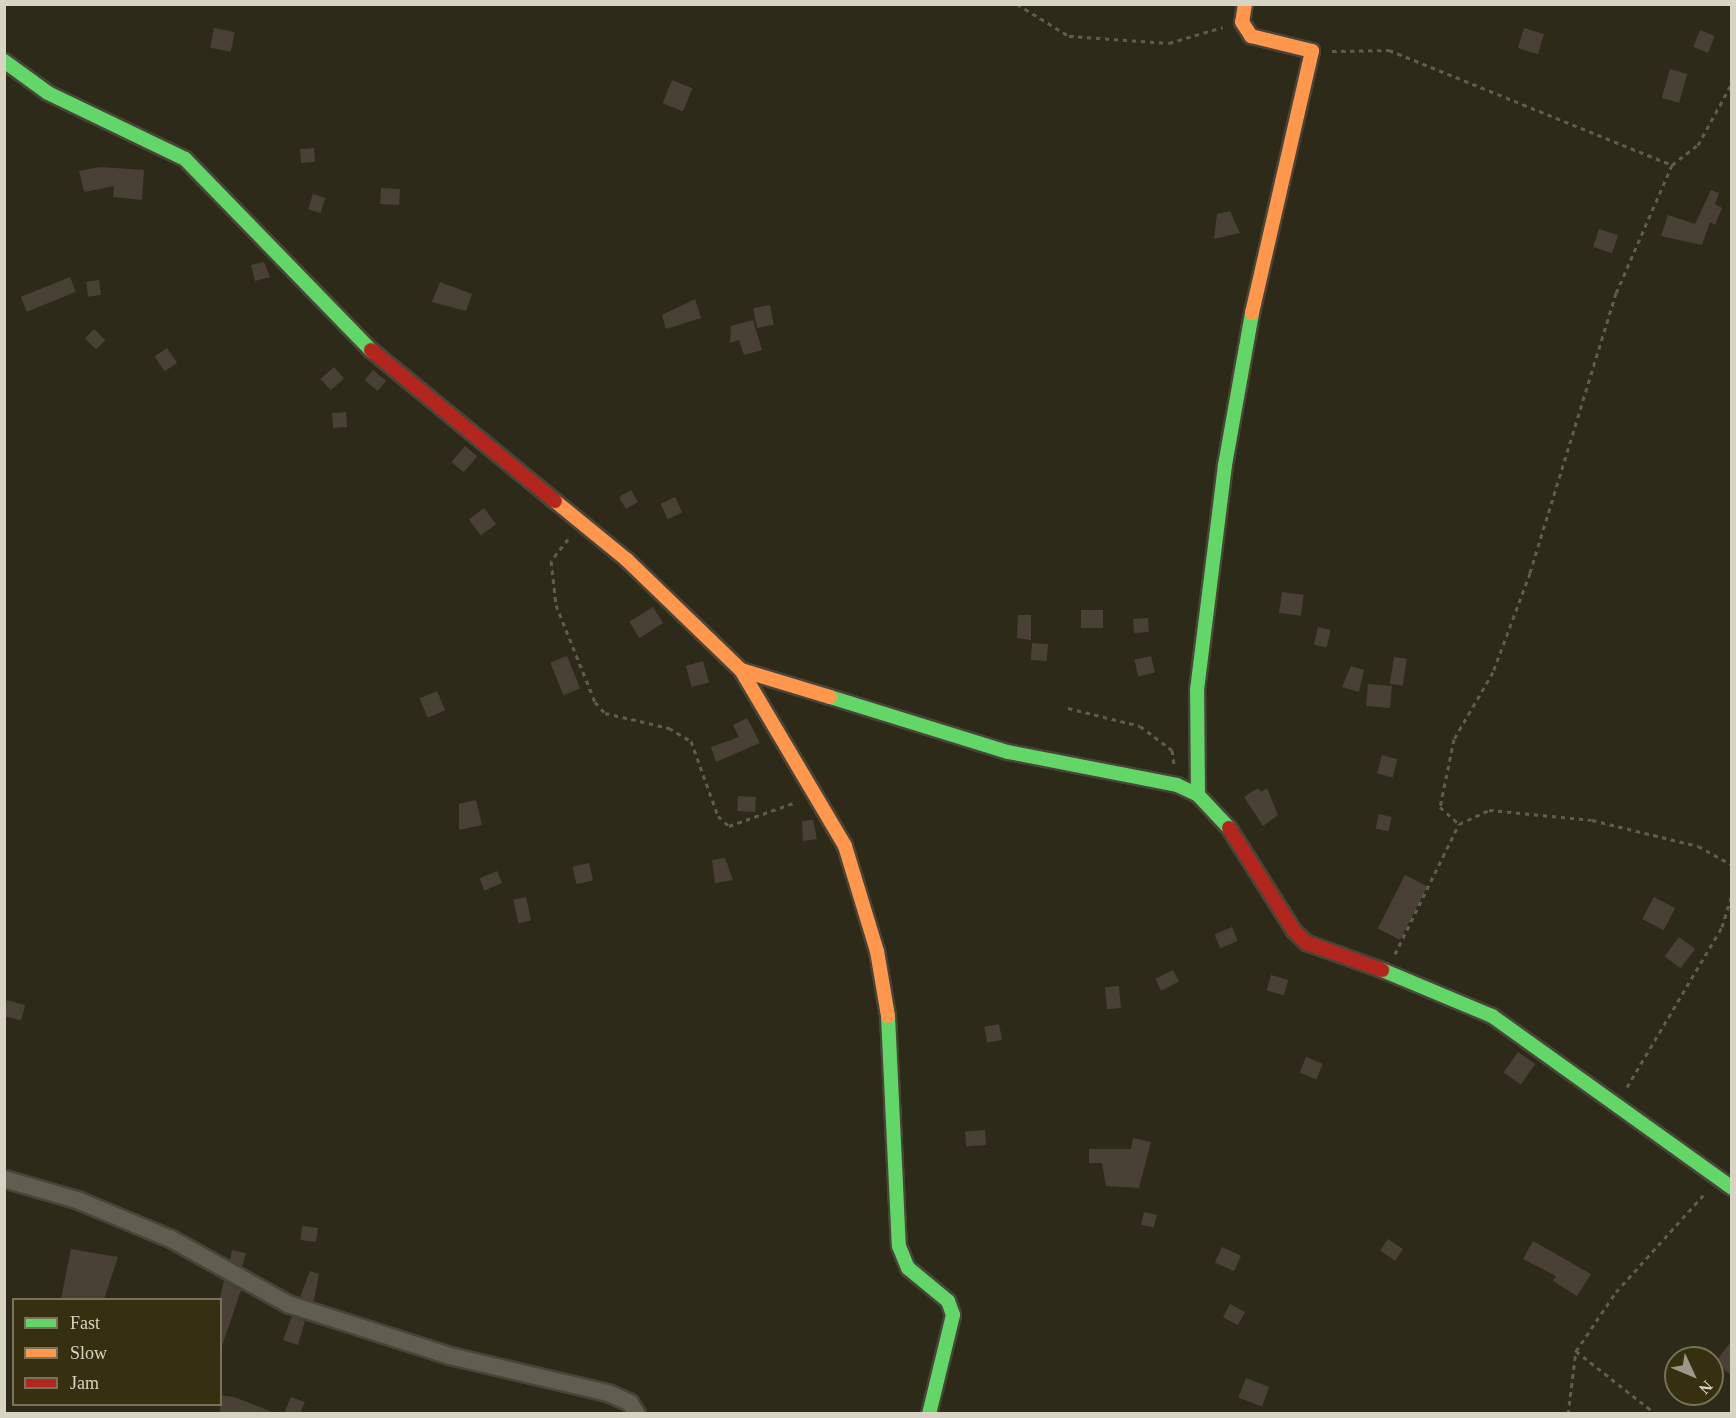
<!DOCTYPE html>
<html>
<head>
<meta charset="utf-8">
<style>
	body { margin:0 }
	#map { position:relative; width:1736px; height:1418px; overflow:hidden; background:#2e2a19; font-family:Georgia,serif }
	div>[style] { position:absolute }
	.building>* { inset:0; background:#494136; transform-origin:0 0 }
	.path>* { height:3px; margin-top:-1.5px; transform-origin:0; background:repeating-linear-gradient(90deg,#5f5d51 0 4.5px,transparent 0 9px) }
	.roads { filter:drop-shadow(2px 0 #484538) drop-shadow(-2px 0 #484538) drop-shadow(0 2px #484538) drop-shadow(0 -2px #484538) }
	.street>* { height:16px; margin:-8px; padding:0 8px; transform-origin:8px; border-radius:8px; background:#605d51 }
	.fast>* { height:14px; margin:-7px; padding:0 7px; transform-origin:7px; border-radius:7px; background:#63d668 }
	.slow>* { height:14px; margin:-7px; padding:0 7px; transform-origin:7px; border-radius:7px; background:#ff974d }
	.jam>* { height:14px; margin:-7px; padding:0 7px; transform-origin:7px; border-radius:7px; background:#b3261e }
	span { translate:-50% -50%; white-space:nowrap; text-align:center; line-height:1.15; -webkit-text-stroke:6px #373010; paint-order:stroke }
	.frame { position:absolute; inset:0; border:6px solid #d8d4c3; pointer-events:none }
	.legend { position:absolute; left:12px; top:1298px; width:210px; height:108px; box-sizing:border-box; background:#373010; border:2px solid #777258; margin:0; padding:8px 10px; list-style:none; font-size:18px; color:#d8d4c3 }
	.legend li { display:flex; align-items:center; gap:12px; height:30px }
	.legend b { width:30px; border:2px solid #777258 }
	.north { position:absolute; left:1664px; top:1346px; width:60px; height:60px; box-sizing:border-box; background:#373010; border:2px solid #777258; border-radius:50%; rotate:134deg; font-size:16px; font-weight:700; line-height:24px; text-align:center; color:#d8d4c3 }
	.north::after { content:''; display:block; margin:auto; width:21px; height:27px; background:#9c9888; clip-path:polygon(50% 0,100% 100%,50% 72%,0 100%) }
</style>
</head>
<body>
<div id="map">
	<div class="building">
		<i style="left:214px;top:28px;width:21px;height:20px;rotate:11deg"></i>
		<i style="left:1524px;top:28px;width:21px;height:21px;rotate:17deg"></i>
		<i style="left:1700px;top:30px;width:16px;height:18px;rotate:22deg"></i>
		<i style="left:1670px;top:69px;width:18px;height:30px;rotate:16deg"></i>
		<i style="left:672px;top:80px;width:22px;height:25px;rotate:22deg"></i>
		<i style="left:314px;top:148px;width:14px;height:14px;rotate:86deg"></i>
		<i style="clip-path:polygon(100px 167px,144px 170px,142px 200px,113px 197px,114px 186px,84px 192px,79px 171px)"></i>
		<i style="left:381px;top:188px;width:19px;height:16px;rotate:3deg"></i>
		<i style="clip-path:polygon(1711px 190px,1719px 193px,1715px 204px,1722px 208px,1715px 225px,1710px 222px,1702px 245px,1661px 236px,1668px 215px,1695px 224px)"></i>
		<i style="left:313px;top:194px;width:13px;height:16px;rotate:18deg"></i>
		<i style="clip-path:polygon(1230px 211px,1240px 233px,1214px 239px,1217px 214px)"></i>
		<i style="left:1599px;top:229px;width:20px;height:19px;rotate:18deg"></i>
		<i style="clip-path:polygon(264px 262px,270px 277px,255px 281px,251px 265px)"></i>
		<i style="left:70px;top:277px;width:16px;height:53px;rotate:68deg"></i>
		<i style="left:99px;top:280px;width:15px;height:13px;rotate:82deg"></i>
		<i style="clip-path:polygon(440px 282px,472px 294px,466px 311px,432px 302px)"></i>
		<i style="clip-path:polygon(695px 299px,701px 318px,666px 329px,662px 315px)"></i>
		<i style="left:770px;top:305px;width:20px;height:17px;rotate:79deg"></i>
		<i style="clip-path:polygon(753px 320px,762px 350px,744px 355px,739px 340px,730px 343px,731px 326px)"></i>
		<i style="left:94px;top:329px;width:16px;height:13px;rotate:45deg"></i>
		<i style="left:167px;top:348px;width:18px;height:15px;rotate:56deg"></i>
		<i style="left:334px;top:367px;width:15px;height:18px;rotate:48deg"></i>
		<i style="left:373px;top:370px;width:17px;height:13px;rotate:40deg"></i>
		<i style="left:346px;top:412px;width:15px;height:14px;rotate:86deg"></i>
		<i style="left:465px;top:446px;width:16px;height:21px;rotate:40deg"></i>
		<i style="left:631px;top:490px;width:14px;height:14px;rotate:60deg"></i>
		<i style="left:675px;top:497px;width:17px;height:16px;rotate:65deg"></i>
		<i style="left:484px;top:508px;width:20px;height:19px;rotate:53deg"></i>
		<i style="left:1282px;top:592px;width:22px;height:21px;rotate:8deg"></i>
		<i style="left:653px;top:607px;width:19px;height:28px;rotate:58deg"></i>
		<i style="left:1103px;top:610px;width:18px;height:22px;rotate:90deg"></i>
		<i style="clip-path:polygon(1018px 615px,1031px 615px,1031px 640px,1017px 638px)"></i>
		<i style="left:1148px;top:618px;width:14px;height:15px;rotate:86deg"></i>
		<i style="left:1318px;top:627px;width:13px;height:18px;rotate:13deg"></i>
		<i style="left:1032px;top:643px;width:16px;height:17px;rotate:4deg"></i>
		<i style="left:567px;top:656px;width:35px;height:18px;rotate:68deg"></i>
		<i style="left:1151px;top:656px;width:17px;height:17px;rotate:77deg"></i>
		<i style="left:1394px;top:657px;width:13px;height:27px;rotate:9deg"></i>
		<i style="left:703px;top:661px;width:22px;height:18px;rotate:74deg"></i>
		<i style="clip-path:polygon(1351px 666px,1364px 670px,1359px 692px,1342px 687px)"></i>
		<i style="left:1368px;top:684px;width:24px;height:22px;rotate:5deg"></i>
		<i style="left:437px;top:691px;width:21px;height:19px;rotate:67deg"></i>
		<i style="clip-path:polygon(747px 718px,760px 743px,716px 762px,711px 747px,739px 737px,733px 725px)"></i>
		<i style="left:1382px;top:755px;width:16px;height:19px;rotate:15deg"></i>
		<i style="clip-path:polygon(1258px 788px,1261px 792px,1267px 788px,1278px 815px,1263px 826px,1244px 797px)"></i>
		<i style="left:738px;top:796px;width:18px;height:15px;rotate:3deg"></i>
		<i style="clip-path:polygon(476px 800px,482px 825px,459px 830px,459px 804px)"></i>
		<i style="left:1379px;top:814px;width:13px;height:15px;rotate:13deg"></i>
		<i style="clip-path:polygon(813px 820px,817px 839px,803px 841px,802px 821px)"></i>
		<i style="clip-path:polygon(725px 858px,733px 880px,715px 883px,712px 860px)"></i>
		<i style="left:589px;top:863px;width:18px;height:17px;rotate:77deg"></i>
		<i style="left:497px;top:871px;width:13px;height:19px;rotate:67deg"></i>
		<i style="left:1405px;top:875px;width:25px;height:60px;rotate:27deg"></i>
		<i style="left:526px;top:897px;width:24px;height:13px;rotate:78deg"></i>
		<i style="left:1654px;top:897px;width:24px;height:25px;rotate:28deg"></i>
		<i style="left:1232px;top:927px;width:15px;height:19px;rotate:67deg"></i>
		<i style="left:1679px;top:937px;width:20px;height:24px;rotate:37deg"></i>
		<i style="left:1173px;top:970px;width:13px;height:20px;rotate:63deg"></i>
		<i style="left:1271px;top:975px;width:18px;height:16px;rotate:16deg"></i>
		<i style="left:1119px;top:986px;width:22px;height:14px;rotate:85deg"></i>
		<i style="left:7px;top:1000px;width:19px;height:16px;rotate:16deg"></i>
		<i style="left:999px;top:1024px;width:16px;height:15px;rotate:79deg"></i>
		<i style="left:1518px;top:1052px;width:21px;height:25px;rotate:35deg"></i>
		<i style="left:1306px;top:1057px;width:18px;height:17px;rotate:22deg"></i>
		<i style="left:985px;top:1130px;width:15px;height:20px;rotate:86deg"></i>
		<i style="clip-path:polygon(1133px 1138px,1151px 1142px,1139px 1188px,1106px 1186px,1102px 1163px,1089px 1163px,1089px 1149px,1131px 1149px)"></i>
		<i style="left:1144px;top:1212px;width:13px;height:13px;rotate:13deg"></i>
		<i style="left:302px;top:1226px;width:16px;height:14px;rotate:7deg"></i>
		<i style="left:1388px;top:1239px;width:18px;height:14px;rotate:34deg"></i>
		<i style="clip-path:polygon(1533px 1241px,1591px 1274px,1577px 1296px,1553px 1281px,1556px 1276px,1523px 1259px)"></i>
		<i style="left:1222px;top:1247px;width:21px;height:17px;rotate:25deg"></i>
		<i style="clip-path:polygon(71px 1249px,118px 1257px,104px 1299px,61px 1299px)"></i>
		<i style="clip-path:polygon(232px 1250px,246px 1253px,242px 1267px,230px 1260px)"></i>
		<i style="clip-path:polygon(310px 1271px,319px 1274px,314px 1301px,300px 1297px)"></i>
		<i style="clip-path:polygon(224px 1281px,241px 1290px,222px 1346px,220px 1297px)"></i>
		<i style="left:1230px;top:1304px;width:17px;height:15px;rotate:28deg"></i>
		<i style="clip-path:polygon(292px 1316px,305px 1321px,298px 1345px,283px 1340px)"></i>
		<i style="clip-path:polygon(1731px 1342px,1731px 1375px,1715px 1362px)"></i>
		<i style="left:1246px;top:1378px;width:25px;height:21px;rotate:21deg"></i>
		<i style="clip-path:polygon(220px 1395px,234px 1397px,275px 1413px,220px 1412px)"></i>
		<i style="clip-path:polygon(291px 1397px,305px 1402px,300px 1413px,284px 1413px)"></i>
	</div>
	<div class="path">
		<i style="left:1017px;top:4px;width:61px;rotate:31.6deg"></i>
		<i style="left:1069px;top:36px;width:100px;rotate:4deg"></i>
		<i style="left:1169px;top:43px;width:56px;rotate:-16.5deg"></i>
		<i style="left:1332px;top:51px;width:57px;rotate:-1deg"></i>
		<i style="left:1389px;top:50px;width:305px;rotate:22.1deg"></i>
		<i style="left:1672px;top:165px;width:33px;rotate:-38deg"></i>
		<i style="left:1698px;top:145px;width:71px;rotate:-61.3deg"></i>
		<i style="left:1672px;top:165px;width:140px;rotate:113.6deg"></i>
		<i style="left:1616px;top:293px;width:293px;rotate:107.1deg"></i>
		<i style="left:1530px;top:573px;width:106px;rotate:110.5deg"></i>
		<i style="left:1493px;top:672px;width:78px;rotate:120.2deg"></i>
		<i style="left:1454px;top:739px;width:69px;rotate:101.6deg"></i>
		<i style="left:1440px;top:807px;width:25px;rotate:42deg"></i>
		<i style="left:1459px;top:824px;width:33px;rotate:-25deg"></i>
		<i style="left:1489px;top:810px;width:103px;rotate:5.5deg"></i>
		<i style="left:1592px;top:820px;width:109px;rotate:13.8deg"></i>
		<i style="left:1698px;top:846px;width:39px;rotate:29deg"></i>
		<i style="left:568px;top:539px;width:28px;rotate:128deg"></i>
		<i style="left:551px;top:561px;width:44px;rotate:83.5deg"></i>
		<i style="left:556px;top:605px;width:105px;rotate:68.1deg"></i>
		<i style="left:595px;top:702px;width:15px;rotate:48deg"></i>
		<i style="left:605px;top:713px;width:66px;rotate:13.2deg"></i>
		<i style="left:669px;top:728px;width:26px;rotate:31deg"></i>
		<i style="left:691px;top:741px;width:80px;rotate:70.2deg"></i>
		<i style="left:718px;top:816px;width:15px;rotate:42deg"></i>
		<i style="left:729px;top:826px;width:71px;rotate:-19.7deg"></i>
		<i style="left:1068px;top:708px;width:74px;rotate:14deg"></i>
		<i style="left:1140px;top:726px;width:40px;rotate:37deg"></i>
		<i style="left:1172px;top:750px;width:15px;rotate:82deg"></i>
		<i style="left:1395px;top:954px;width:145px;rotate:-63.8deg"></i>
		<i style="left:1627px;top:1087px;width:186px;rotate:-59.3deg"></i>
		<i style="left:1722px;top:927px;width:34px;rotate:-73deg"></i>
		<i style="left:1576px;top:1351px;width:71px;rotate:-55.9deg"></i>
		<i style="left:1616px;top:1292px;width:133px;rotate:-48deg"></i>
		<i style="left:1568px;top:1414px;width:64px;rotate:-82.8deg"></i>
		<i style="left:1576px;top:1351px;width:102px;rotate:38.2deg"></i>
	</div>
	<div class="roads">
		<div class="street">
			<i style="left:4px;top:1179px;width:76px;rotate:16deg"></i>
			<i style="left:77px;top:1200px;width:102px;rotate:22.5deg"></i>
			<i style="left:171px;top:1239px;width:134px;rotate:29.1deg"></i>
			<i style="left:288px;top:1304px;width:170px;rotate:17.8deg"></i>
			<i style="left:450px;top:1356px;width:162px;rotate:13.2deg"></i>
			<i style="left:608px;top:1393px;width:24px;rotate:24deg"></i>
			<i style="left:630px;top:1403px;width:13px;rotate:58deg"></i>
		</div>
		<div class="fast">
			<i style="left:4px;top:61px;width:54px;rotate:36deg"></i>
			<i style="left:48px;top:93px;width:152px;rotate:25.7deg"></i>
			<i style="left:185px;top:159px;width:267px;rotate:45.8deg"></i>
			<i style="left:830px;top:697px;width:186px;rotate:17.2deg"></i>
			<i style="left:1008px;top:752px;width:172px;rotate:11deg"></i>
			<i style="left:1177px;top:785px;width:23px;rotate:25deg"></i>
			<i style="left:1198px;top:795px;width:45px;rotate:46.8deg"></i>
			<i style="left:1198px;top:795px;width:105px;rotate:-90.5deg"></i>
			<i style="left:1197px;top:690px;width:227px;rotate:-82.9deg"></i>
			<i style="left:1225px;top:465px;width:154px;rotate:-79.9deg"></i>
			<i style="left:1382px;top:970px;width:119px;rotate:22.7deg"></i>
			<i style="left:1492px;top:1016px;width:295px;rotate:35.6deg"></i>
			<i style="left:888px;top:1016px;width:230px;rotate:87.3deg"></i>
			<i style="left:899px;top:1246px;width:24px;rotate:68deg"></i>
			<i style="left:908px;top:1268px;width:52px;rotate:39.5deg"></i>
			<i style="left:948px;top:1301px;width:15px;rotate:70deg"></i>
			<i style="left:953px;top:1315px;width:102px;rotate:103.6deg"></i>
		</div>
		<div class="slow">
			<i style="left:1245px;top:4px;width:18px;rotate:99deg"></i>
			<i style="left:1242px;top:22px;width:17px;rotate:57deg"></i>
			<i style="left:1251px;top:36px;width:63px;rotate:13.8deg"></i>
			<i style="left:1312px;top:51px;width:269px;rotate:102.9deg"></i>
			<i style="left:555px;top:501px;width:93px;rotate:39.3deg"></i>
			<i style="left:627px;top:560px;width:158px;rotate:44deg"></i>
			<i style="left:741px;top:670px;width:93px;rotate:16.9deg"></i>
			<i style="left:741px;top:670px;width:204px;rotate:59.4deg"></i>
			<i style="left:845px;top:846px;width:110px;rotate:73.1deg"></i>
			<i style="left:877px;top:951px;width:66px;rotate:80.4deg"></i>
		</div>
		<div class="jam">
			<i style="left:371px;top:350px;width:238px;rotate:39.4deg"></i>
			<i style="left:1229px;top:828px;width:122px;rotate:57.7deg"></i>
			<i style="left:1294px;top:931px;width:18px;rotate:43deg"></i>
			<i style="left:1307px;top:943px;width:80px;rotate:19.8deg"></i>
		</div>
	</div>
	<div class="frame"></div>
	<ul class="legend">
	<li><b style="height:8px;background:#63d668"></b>Fast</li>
	<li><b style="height:8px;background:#ff974d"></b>Slow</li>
	<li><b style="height:8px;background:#b3261e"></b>Jam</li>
	</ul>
	<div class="north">N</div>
</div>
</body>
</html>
